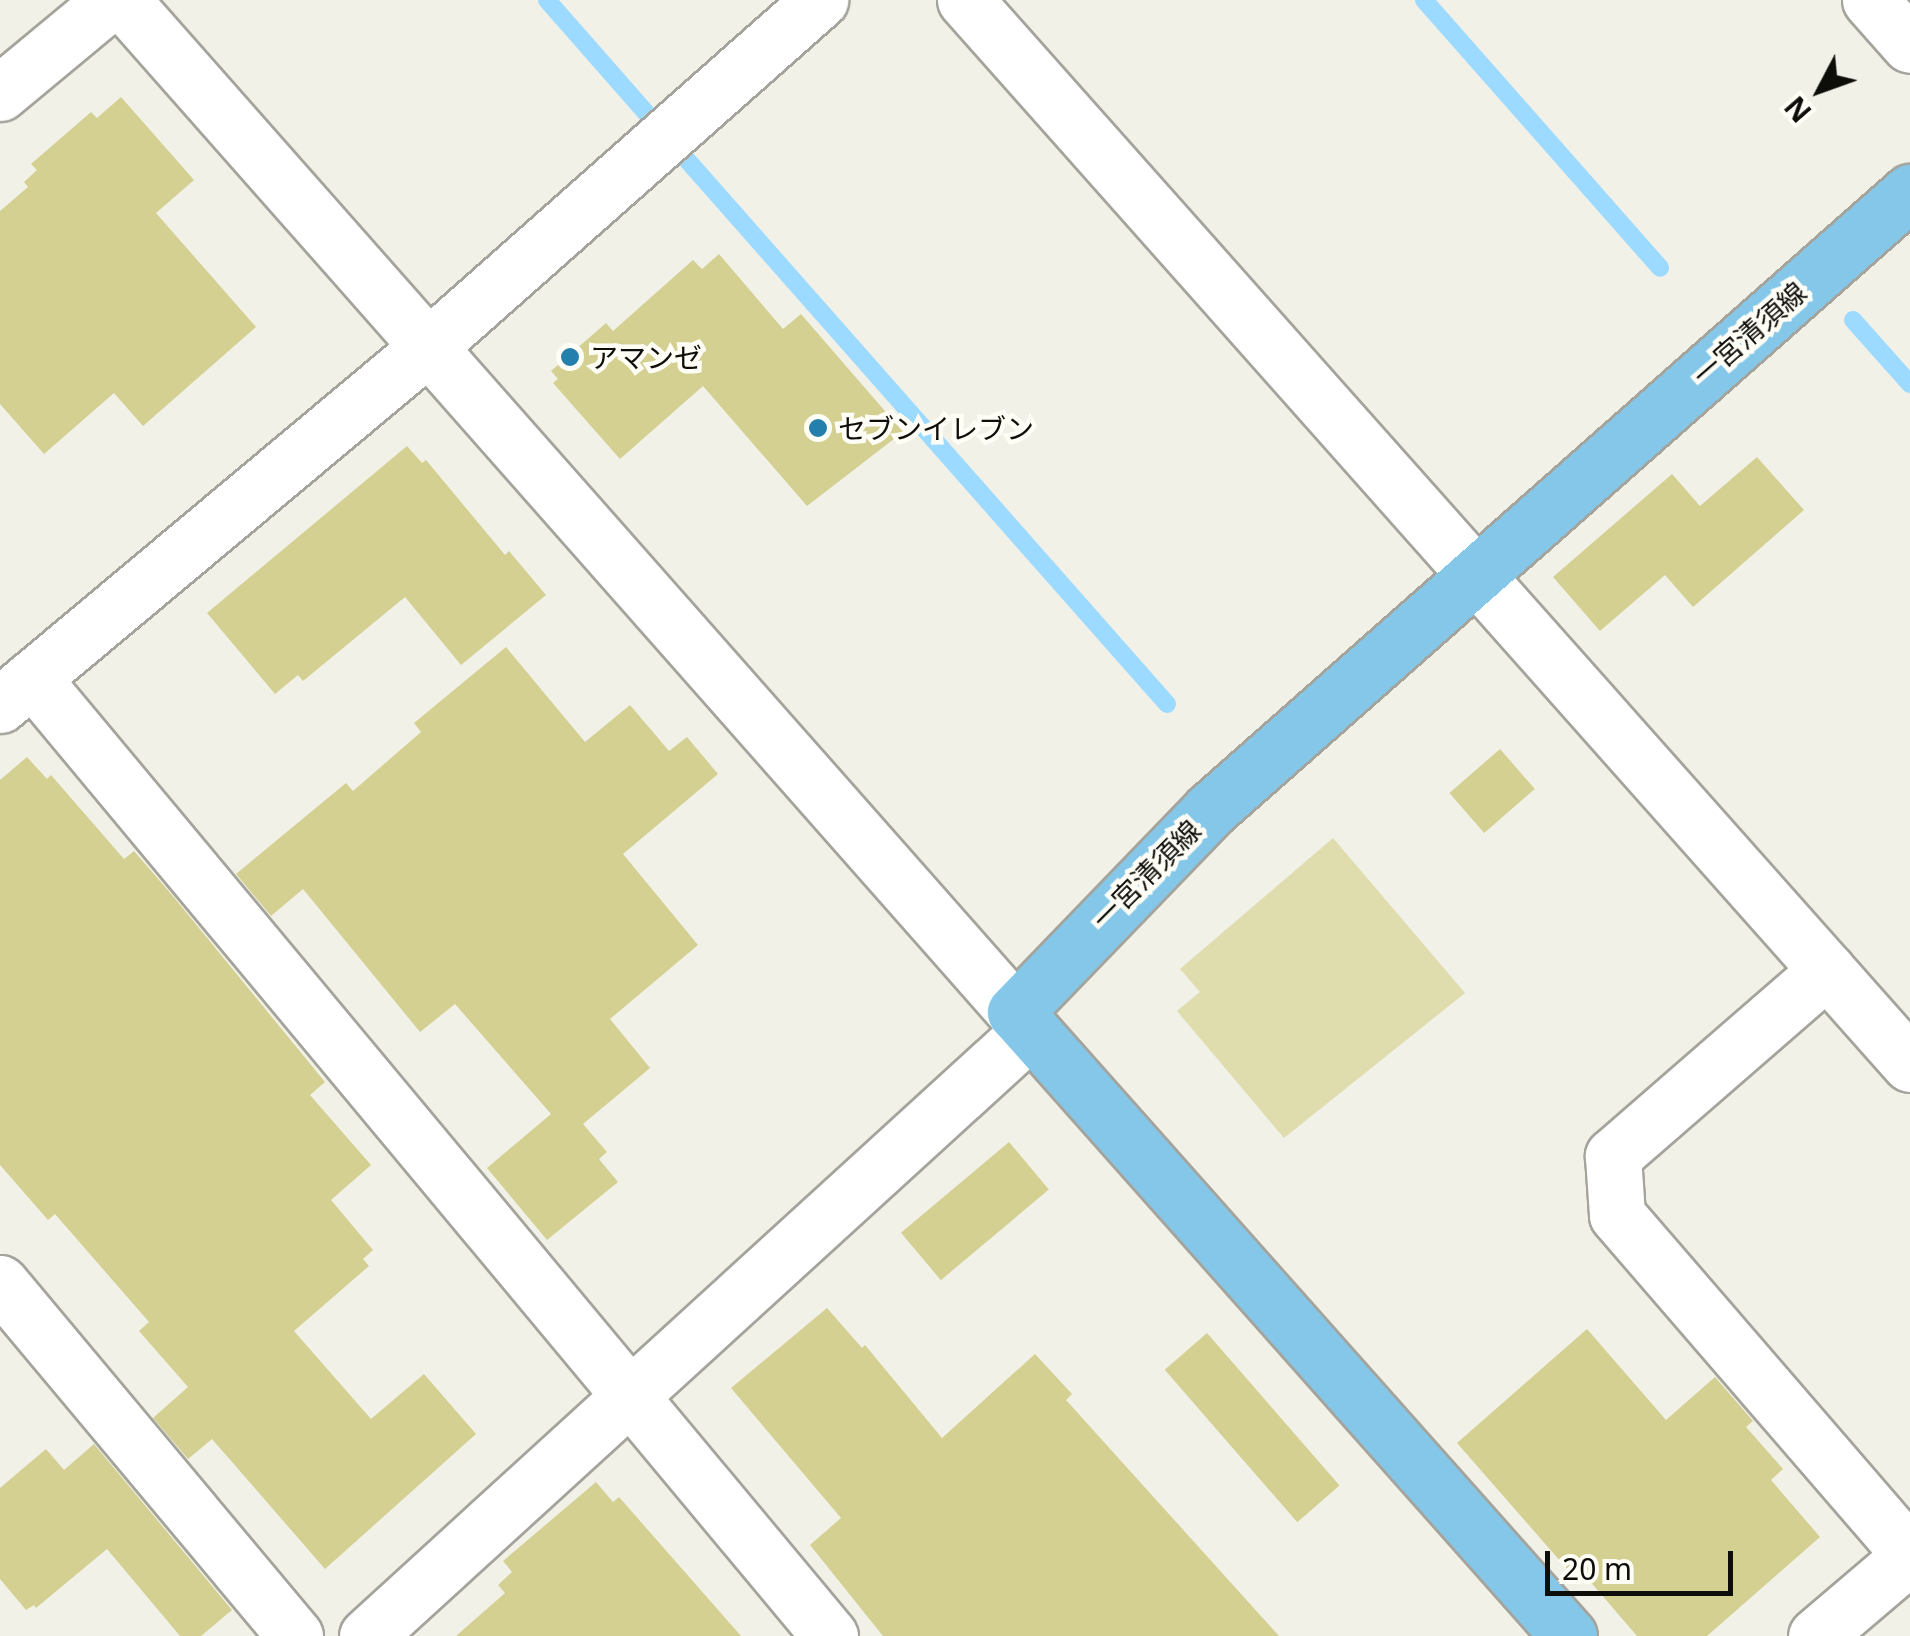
<!DOCTYPE html>
<html>
<head>
<meta charset="utf-8">
<style>
	body { margin:0 }
	#map { position:relative; width:1910px; height:1636px; overflow:hidden; background:#f1f1e8; font-family:"Noto Sans","Noto Sans JP",sans-serif }
	div>[style] { position:absolute }
	.green>* { inset:0; background:#dfdcad }
	.stream>* { height:18px; margin:-9px; padding:0 9px; transform-origin:9px; border-radius:9px; background:#9ddaff }
	.building>* { inset:0; background:#d3d092; transform-origin:0 0 }
	.roads { filter:drop-shadow(2px 0 #a4a49c) drop-shadow(-2px 0 #a4a49c) drop-shadow(0 2px #a4a49c) drop-shadow(0 -2px #a4a49c) }
	.minor>* { height:55px; margin:-27.5px; padding:0 27.5px; transform-origin:27.5px; border-radius:27.5px; background:#fff }
	.major>* { height:55px; margin:-27.5px; padding:0 27.5px; transform-origin:27.5px; border-radius:27.5px; background:#84c7e9 }
	.dots>* { width:28px; height:28px; translate:-50% -50%; box-sizing:border-box; border:5px solid #fffef6; border-radius:50% }
	span { translate:-50% -50%; white-space:nowrap; text-align:center; line-height:1.15; -webkit-text-stroke:9px #fffef6; paint-order:stroke }
	.street-label { font-size:28px; color:#0d0d0a }
	.poi-label { font-size:28px; color:#0d0d0a }
	.left { translate:0 -50%; text-align:left }
	.north { position:absolute; left:1770px; top:40px; width:100px; height:100px; -webkit-text-stroke:8px #fffef6; paint-order:stroke; rotate:229deg; font-size:28px; font-weight:700; line-height:40px; text-align:center; color:#0d0d0a }
	.north::after { content:''; display:block; margin:auto; width:35px; height:45px; background:#0d0d0a; clip-path:polygon(50% 0,100% 100%,50% 72%,0 100%) }
	.scale { position:absolute; left:1545px; top:1551px; width:188px; height:45px; box-sizing:border-box; border:5px solid #0d0d0a; border-top:0; padding-left:12px; font-size:30px; line-height:35px; white-space:nowrap; color:#0d0d0a; -webkit-text-stroke:8px #fffef6; paint-order:stroke }
</style>
</head>
<body>
<div id="map">
	<div class="green">
		<i style="clip-path:polygon(1333px 838px,1465px 993px,1284px 1138px,1177px 1011px,1200px 992px,1180px 969px)"></i>
	</div>
	<div class="stream">
		<i style="left:547px;top:0;width:152px;rotate:48.7deg"></i>
		<i style="left:1424px;top:0;width:357px;rotate:48.6deg"></i>
		<i style="left:688px;top:161px;width:724px;rotate:48.58deg"></i>
		<i style="left:1853px;top:320px;width:86px;rotate:48.3deg"></i>
	</div>
	<div class="building">
		<i style="clip-path:polygon(121px 97px,194px 180px,156px 213px,256px 327px,143px 426px,114px 393px,44px 454px,0 404px,0 211px,28px 187px,24px 182px,37px 170px,31px 164px,91px 112px,97px 118px)"></i>
		<i style="clip-path:polygon(719px 254px,783px 329px,801px 314px,903px 432px,807px 506px,703px 386px,620px 459px,553px 383px,558px 379px,551px 371px,606px 323px,613px 331px,693px 260px,702px 269px)"></i>
		<i style="clip-path:polygon(407px 446px,422px 463px,426px 460px,505px 555px,509px 551px,546px 595px,461px 665px,405px 597px,303px 681px,298px 675px,275px 694px,207px 613px)"></i>
		<i style="clip-path:polygon(1757px 457px,1804px 510px,1693px 607px,1665px 575px,1600px 631px,1553px 577px,1672px 474px,1700px 506px)"></i>
		<i style="clip-path:polygon(506px 647px,585px 742px,630px 705px,669px 751px,687px 737px,718px 774px,623px 854px,698px 945px,610px 1019px,650px 1068px,583px 1124px,607px 1152px,599px 1159px,618px 1182px,547px 1240px,487px 1168px,551px 1114px,455px 1004px,420px 1032px,303px 889px,271px 916px,236px 874px,346px 783px,353px 791px,421px 732px,414px 723px)"></i>
		<i style="left:1500px;top:749px;width:53px;height:67px;rotate:49deg"></i>
		<i style="clip-path:polygon(27px 757px,47px 779px,51px 775px,124px 859px,134px 851px,172px 895px,325px 1082px,310px 1095px,371px 1165px,331px 1200px,373px 1250px,363px 1259px,369px 1266px,294px 1331px,371px 1419px,424px 1374px,476px 1434px,325px 1569px,212px 1439px,188px 1459px,153px 1418px,188px 1387px,139px 1331px,149px 1322px,55px 1214px,48px 1220px,0 1165px,0 780px)"></i>
		<i style="left:1009px;top:1142px;width:62px;height:141px;rotate:50deg"></i>
		<i style="clip-path:polygon(827px 1308px,862px 1348px,865px 1345px,942px 1438px,1035px 1354px,1072px 1394px,1066px 1400px,1279px 1636px,883px 1636px,810px 1545px,841px 1518px,731px 1388px)"></i>
		<i style="clip-path:polygon(1587px 1329px,1666px 1420px,1715px 1377px,1753px 1421px,1746px 1427px,1783px 1469px,1771px 1480px,1820px 1537px,1707px 1636px,1637px 1636px,1582px 1572px,1575px 1578px,1457px 1443px)"></i>
		<i style="left:1207px;top:1333px;width:202px;height:56px;rotate:49deg"></i>
		<i style="clip-path:polygon(94px 1444px,232px 1610px,201px 1636px,180px 1636px,107px 1549px,36px 1608px,34px 1605px,26px 1610px,0 1579px,0 1488px,46px 1449px,64px 1470px)"></i>
		<i style="clip-path:polygon(596px 1482px,613px 1502px,619px 1497px,741px 1636px,456px 1636px,505px 1593px,498px 1585px,512px 1572px,503px 1561px)"></i>
	</div>
	<div class="roads">
		<div class="minor">
			<i style="left:122px;top:0;width:1350px;rotate:48.57deg"></i>
			<i style="left:965px;top:0;width:1423px;rotate:48.39deg"></i>
			<i style="left:1870px;top:0;width:60px;rotate:48.4deg"></i>
			<i style="left:0;top:93px;width:146px;rotate:-39.7deg"></i>
			<i style="left:32px;top:678px;width:1247px;rotate:50.21deg"></i>
			<i style="left:0;top:705px;width:558px;rotate:-39.91deg"></i>
			<i style="left:428px;top:347px;width:524px;rotate:-41.52deg"></i>
			<i style="left:1827px;top:970px;width:284px;rotate:139deg"></i>
			<i style="left:1613px;top:1156px;width:59px;rotate:86.1deg"></i>
			<i style="left:1617px;top:1215px;width:448px;rotate:49.2deg"></i>
			<i style="left:0;top:1283px;width:460px;rotate:50.1deg"></i>
			<i style="left:367px;top:1636px;width:899px;rotate:-42.39deg"></i>
			<i style="left:1816px;top:1636px;width:123px;rotate:-40.4deg"></i>
		</div>
		<div class="major">
			<i style="left:1569px;top:1636px;width:834px;rotate:-131.6deg"></i>
			<i style="left:1015px;top:1012px;width:281px;rotate:-46deg"></i>
			<i style="left:1210px;top:810px;width:934px;rotate:-41.44deg"></i>
		</div>
	</div>
	<div class="dots">
		<i style="left:570px;top:357px;background:#247fac"></i>
		<i style="left:818px;top:428px;background:#247fac"></i>
	</div>
	<div class="street-label">
		<span style="left:1749px;top:333px;rotate:-41deg">一宮清須線</span>
		<span style="left:1146px;top:874px;rotate:-45deg">一宮清須線</span>
	</div>
	<div class="poi-label">
		<span class="left" style="left:590px;top:357px">アマンゼ</span>
		<span class="left" style="left:838px;top:428px">セブンイレブン</span>
	</div>
	<div class="north">N</div>
	<div class="scale">20 m</div>
</div>
</body>
</html>
